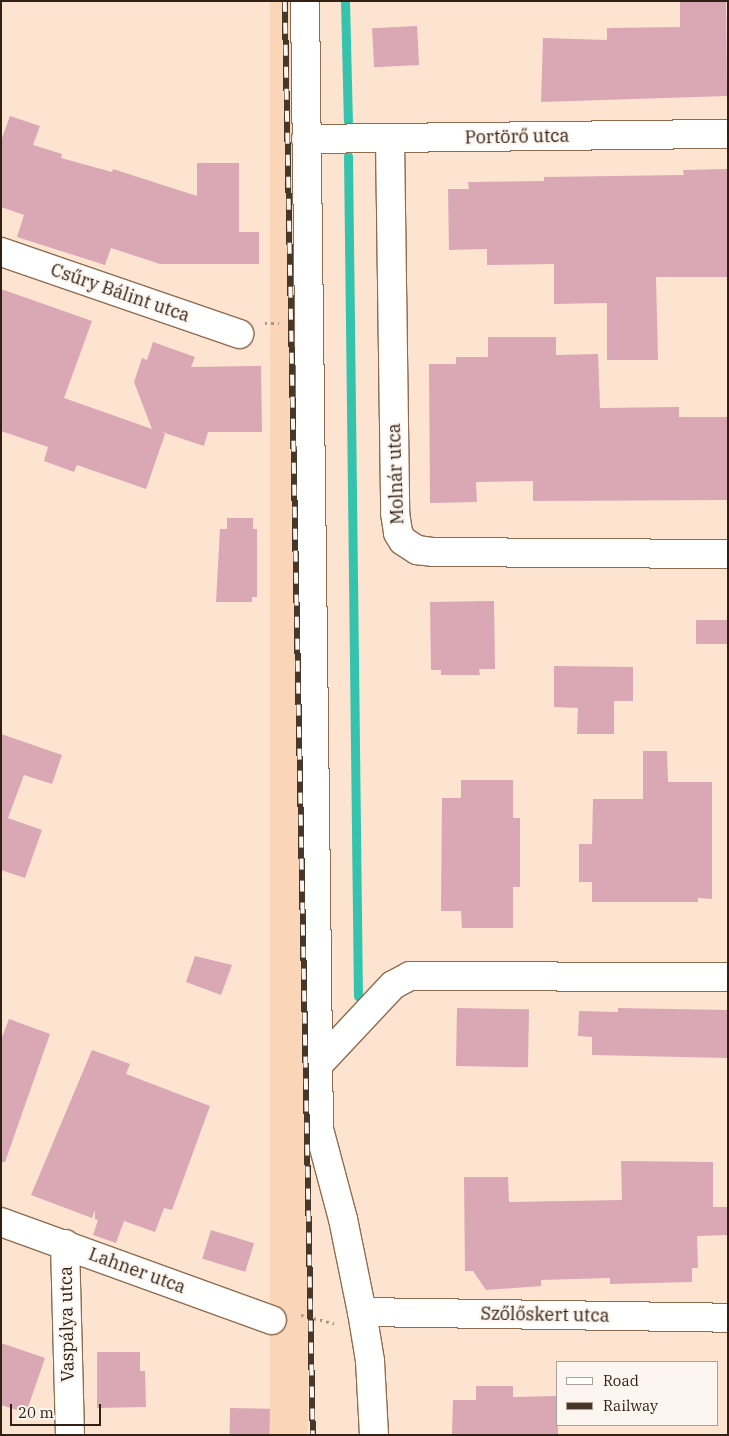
<!DOCTYPE html>
<html>
<head>
<meta charset="utf-8">
<style>
	body { margin:0 }
	#map { position:relative; width:729px; height:1436px; overflow:hidden; background:#fde4d1; font-family:"IBM Plex Serif",serif }
	div>[style] { position:absolute }
	.built>* { inset:0; background:#fad5b7; transform-origin:0 0 }
	.stream>* { height:9px; margin:-4.5px; padding:0 4.5px; transform-origin:4.5px; border-radius:4.5px; background:#35c3ae }
	.building>* { inset:0; background:#daa7b5; transform-origin:0 0 }
	.path>* { height:3px; margin-top:-1.5px; transform-origin:0; background:repeating-linear-gradient(90deg,#ac9786 0 2.5px,transparent 0 6.5px) }
	.roads { filter:drop-shadow(1px 0 #906c4f) drop-shadow(-1px 0 #906c4f) drop-shadow(0 1px #906c4f) drop-shadow(0 -1px #906c4f) }
	.minor>* { height:28px; margin:-14px; padding:0 14px; transform-origin:14px; border-radius:14px; background:#fff }
	.rail>* { height:5.5px; margin-top:-2.75px; transform-origin:0; background:repeating-linear-gradient(90deg,#fdf5ef 0 11px,#473729 0 22px); box-sizing:border-box; border-block:1px solid #473729 }
	span { translate:-50% -50%; white-space:nowrap; text-align:center; line-height:1.15; -webkit-text-stroke:4px #fdf5ef; paint-order:stroke }
	.street-label { font-size:18px; color:#302114 }
	.frame { position:absolute; inset:0; border:2px solid #302114; pointer-events:none }
	.legend { position:absolute; left:556px; top:1361px; width:162px; height:65px; box-sizing:border-box; background:#fdf5ef; border:1px solid #aba097; margin:0; padding:6px 9px; list-style:none; font-size:15px; color:#302114 }
	.legend li { display:flex; align-items:center; gap:10px; height:25px }
	.legend b { width:25px; border:1px solid #aba097 }
	.scale { position:absolute; left:10px; top:1404px; width:91px; height:22px; box-sizing:border-box; border:2px solid #302114; border-top:0; padding-left:6px; font-size:15px; line-height:18px; white-space:nowrap; color:#302114; -webkit-text-stroke:4px #fdf5ef; paint-order:stroke }
</style>
</head>
<body>
<div id="map">
	<div class="built">
		<i style="left:270px;top:1px;width:38px;height:1434px"></i>
	</div>
	<div class="stream">
		<i style="left:345px;top:1px;width:120px;rotate:88.6deg"></i>
		<i style="left:348px;top:156px;width:840px;rotate:89.32deg"></i>
	</div>
	<div class="building">
		<i style="clip-path:polygon(680px 1px,726px 1px,727px 96px,541px 102px,543px 38px,607px 40px,607px 28px,680px 27px)"></i>
		<i style="left:417px;top:26px;width:39px;height:45px;rotate:87deg"></i>
		<i style="clip-path:polygon(10px 116px,40px 126px,33px 145px,62px 154px,61px 158px,112px 172px,113px 169px,197px 196px,197px 163px,239px 163px,239px 232px,259px 232px,259px 264px,160px 264px,111px 248px,105px 265px,17px 237px,24px 215px,1px 207px,1px 141px)"></i>
		<i style="clip-path:polygon(727px 169px,728px 277px,656px 277px,658px 360px,607px 360px,607px 303px,554px 304px,554px 264px,487px 265px,487px 249px,449px 250px,448px 189px,469px 189px,468px 182px,544px 181px,544px 177px,684px 175px,683px 170px)"></i>
		<i style="clip-path:polygon(1px 289px,92px 321px,64px 398px,152px 429px,134px 382px,142px 358px,147px 360px,153px 342px,195px 357px,191px 367px,261px 366px,262px 432px,208px 432px,204px 446px,162px 432px,165px 434px,146px 489px,77px 465px,74px 472px,44px 461px,48px 447px,1px 431px)"></i>
		<i style="clip-path:polygon(488px 337px,556px 337px,556px 355px,598px 354px,600px 408px,679px 407px,679px 417px,728px 417px,728px 500px,533px 501px,533px 481px,476px 482px,477px 502px,430px 503px,429px 364px,456px 364px,456px 357px,488px 357px)"></i>
		<i style="clip-path:polygon(227px 518px,253px 518px,253px 529px,257px 529px,257px 597px,252px 597px,252px 602px,216px 602px,220px 529px,227px 529px)"></i>
		<i style="clip-path:polygon(494px 601px,495px 669px,479px 669px,480px 675px,441px 675px,441px 670px,431px 670px,430px 602px)"></i>
		<i style="left:696px;top:620px;width:32px;height:24px"></i>
		<i style="clip-path:polygon(554px 666px,633px 667px,633px 701px,614px 701px,614px 734px,577px 734px,578px 708px,554px 707px)"></i>
		<i style="clip-path:polygon(1px 734px,62px 755px,52px 784px,24px 775px,8px 818px,42px 830px,25px 878px,1px 870px)"></i>
		<i style="clip-path:polygon(643px 751px,667px 751px,668px 782px,712px 782px,712px 899px,698px 898px,698px 902px,592px 902px,592px 882px,579px 882px,579px 844px,592px 844px,593px 799px,643px 799px)"></i>
		<i style="clip-path:polygon(461px 780px,513px 780px,513px 818px,520px 818px,520px 887px,513px 887px,513px 928px,462px 928px,461px 911px,441px 911px,442px 798px,461px 798px)"></i>
		<i style="clip-path:polygon(195px 956px,232px 965px,221px 995px,186px 982px)"></i>
		<i style="left:457px;top:1008px;width:72px;height:58px;rotate:1deg"></i>
		<i style="clip-path:polygon(618px 1008px,728px 1010px,728px 1058px,592px 1055px,592px 1037px,578px 1036px,579px 1011px,618px 1012px)"></i>
		<i style="clip-path:polygon(9px 1019px,50px 1034px,5px 1162px,1px 1162px,1px 1040px)"></i>
		<i style="clip-path:polygon(92px 1050px,130px 1064px,126px 1074px,210px 1106px,172px 1210px,164px 1208px,155px 1232px,124px 1221px,116px 1243px,93px 1235px,98px 1220px,95px 1219px,95px 1210px,92px 1218px,31px 1195px)"></i>
		<i style="clip-path:polygon(621px 1161px,713px 1162px,713px 1207px,728px 1207px,728px 1235px,697px 1236px,698px 1268px,692px 1268px,692px 1282px,610px 1284px,610px 1278px,541px 1280px,541px 1286px,486px 1290px,473px 1271px,465px 1271px,464px 1177px,508px 1177px,509px 1202px,622px 1200px)"></i>
		<i style="left:211px;top:1230px;width:45px;height:30px;rotate:17deg"></i>
		<i style="clip-path:polygon(1px 1343px,45px 1358px,26px 1413px,1px 1405px)"></i>
		<i style="clip-path:polygon(97px 1352px,140px 1352px,140px 1371px,145px 1371px,146px 1407px,97px 1408px)"></i>
		<i style="clip-path:polygon(476px 1386px,513px 1386px,513px 1397px,558px 1396px,558px 1435px,452px 1435px,453px 1400px,476px 1400px)"></i>
		<i style="left:230px;top:1408px;width:40px;height:27px;rotate:1deg"></i>
	</div>
	<div class="path">
		<i style="left:265px;top:323px;width:14px"></i>
		<i style="left:301px;top:1315px;width:34px;rotate:14deg"></i>
	</div>
	<div class="roads">
		<div class="minor">
			<i style="left:305px;top:1px;width:1128px;rotate:89.29deg"></i>
			<i style="left:319px;top:1129px;width:93px;rotate:75.1deg"></i>
			<i style="left:343px;top:1219px;width:95px;rotate:78.5deg"></i>
			<i style="left:362px;top:1312px;width:50px;rotate:80.7deg"></i>
			<i style="left:370px;top:1361px;width:74px;rotate:86.9deg"></i>
			<i style="left:306px;top:139px;width:422px;rotate:-0.7deg"></i>
			<i style="left:390px;top:139px;width:374px;rotate:89.2deg"></i>
			<i style="left:395px;top:513px;width:20px;rotate:81deg"></i>
			<i style="left:398px;top:533px;width:9px;rotate:58deg"></i>
			<i style="left:403px;top:541px;width:17px;rotate:33deg"></i>
			<i style="left:417px;top:550px;width:17px;rotate:7deg"></i>
			<i style="left:434px;top:552px;width:294px;rotate:0.4deg"></i>
			<i style="left:1px;top:252px;width:252px;rotate:19deg"></i>
			<i style="left:319px;top:1064px;width:108px;rotate:-46.9deg"></i>
			<i style="left:393px;top:985px;width:19px;rotate:-28deg"></i>
			<i style="left:410px;top:976px;width:318px;rotate:0.2deg"></i>
			<i style="left:1px;top:1222px;width:288px;rotate:19.9deg"></i>
			<i style="left:65px;top:1244px;width:191px;rotate:88.5deg"></i>
			<i style="left:362px;top:1312px;width:366px;rotate:0.9deg"></i>
		</div>
	</div>
	<div class="rail">
		<i style="left:285px;top:1px;width:1434px;rotate:88.88deg"></i>
	</div>
	<div class="street-label">
		<span style="left:517px;top:137px;rotate:-1deg">Portörő utca</span>
		<span style="left:120px;top:293px;rotate:19deg">Csűry Bálint utca</span>
		<span style="left:396px;top:474px;rotate:-92deg">Molnár utca</span>
		<span style="left:137px;top:1271px;rotate:20deg">Lahner utca</span>
		<span style="left:545px;top:1315px;rotate:1deg">Szőlőskert utca</span>
		<span style="left:67px;top:1324px;rotate:-91deg">Vaspálya utca</span>
	</div>
	<div class="frame"></div>
	<ul class="legend">
	<li><b style="height:6px;background:#fff"></b>Road</li>
	<li><b style="height:6px;background:#473729"></b>Railway</li>
	</ul>
	<div class="scale">20 m</div>
</div>
</body>
</html>
